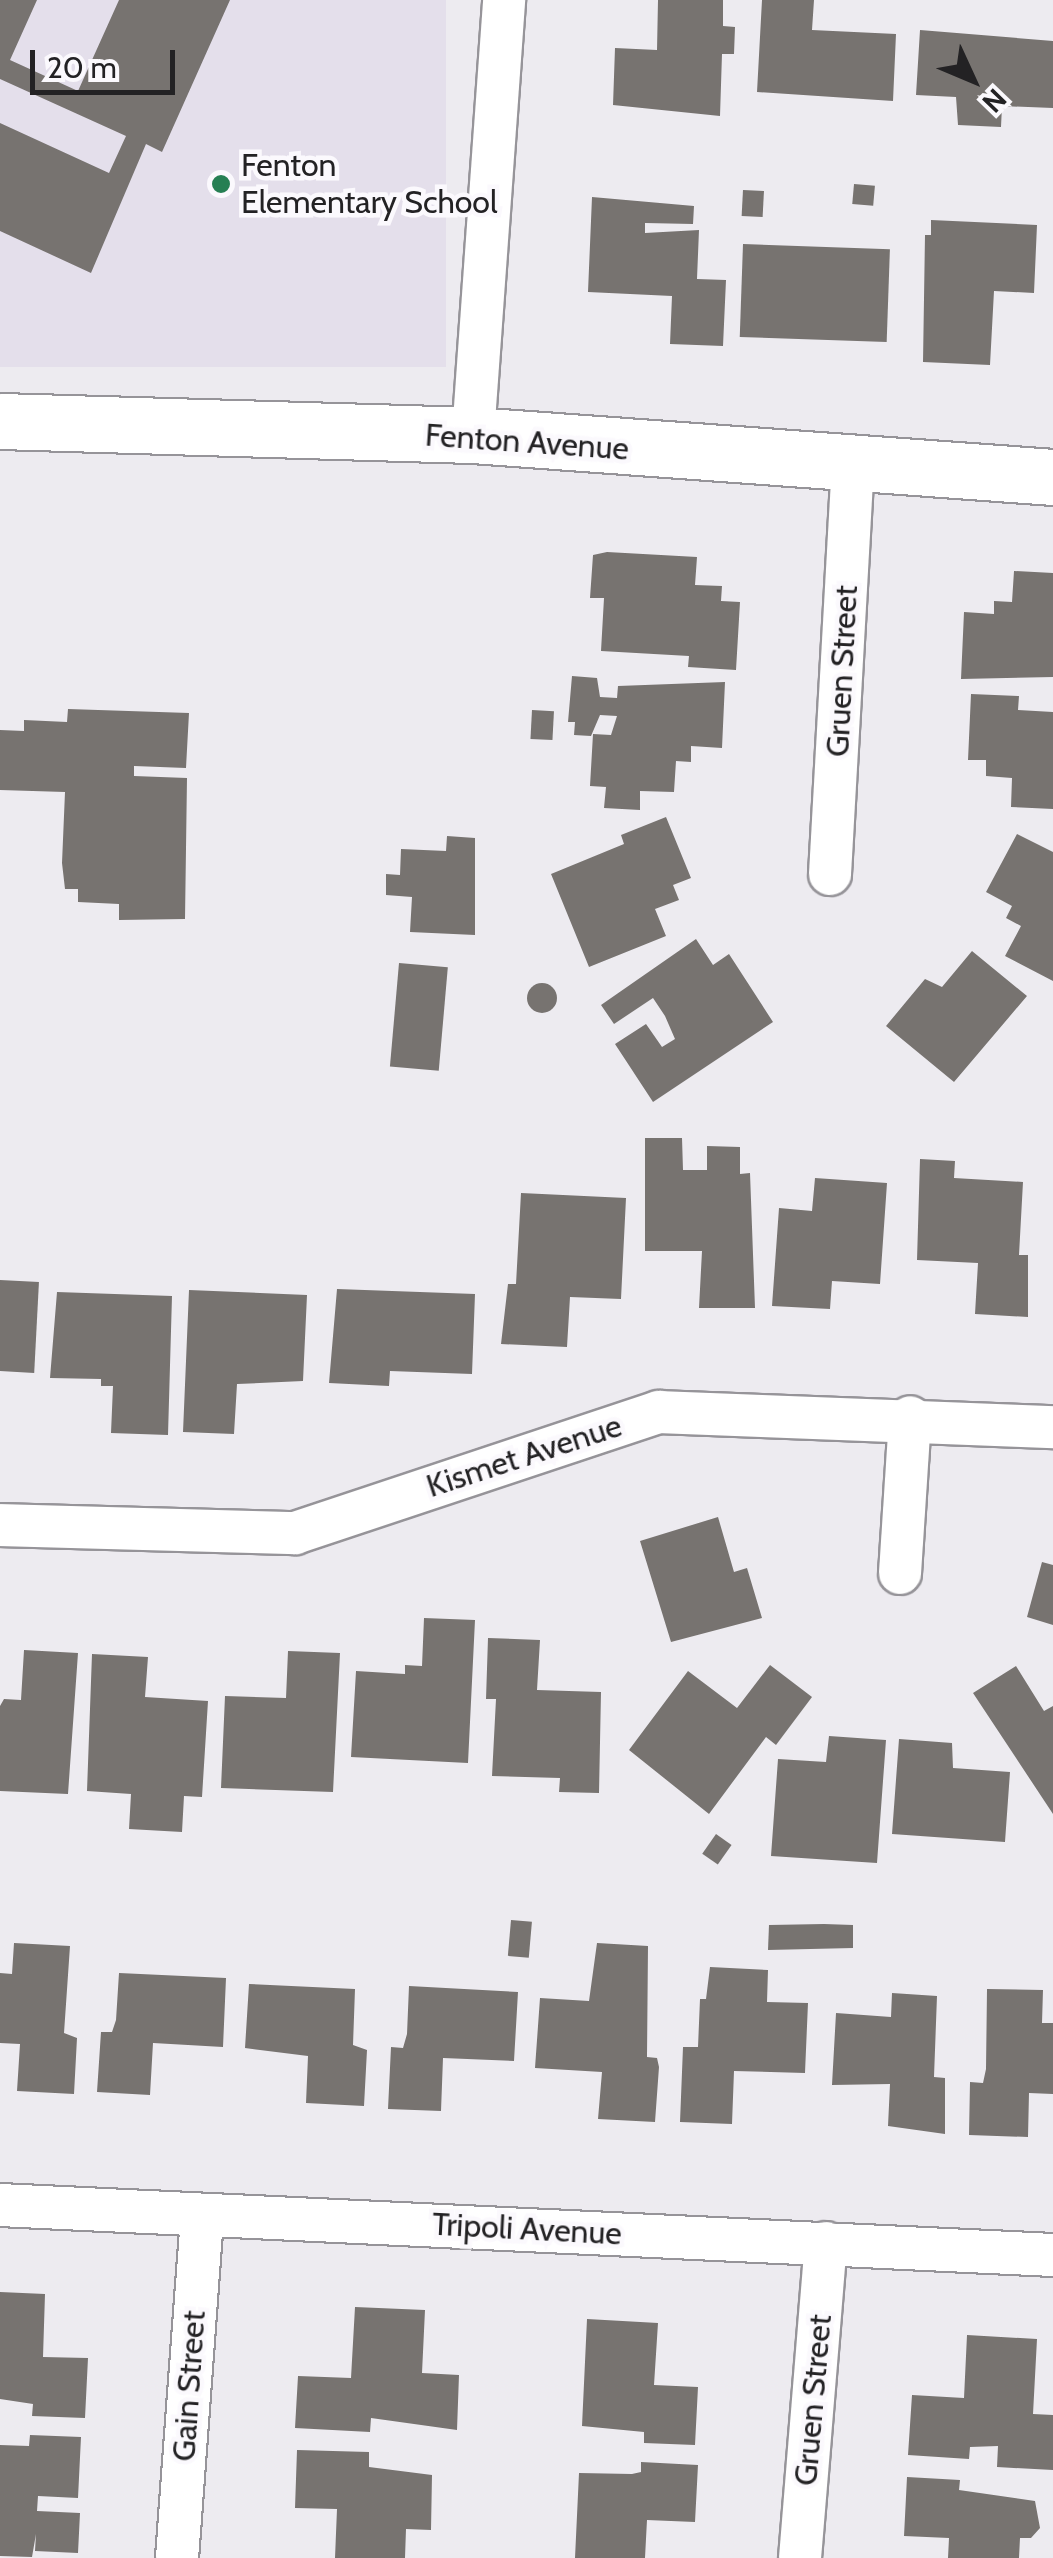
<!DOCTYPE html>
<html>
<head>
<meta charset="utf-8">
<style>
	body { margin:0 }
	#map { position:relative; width:1053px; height:2558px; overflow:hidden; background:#edebf0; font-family:Cabin,sans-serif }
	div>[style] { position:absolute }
	.built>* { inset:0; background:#e4dfeb; transform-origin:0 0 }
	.building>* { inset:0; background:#777370; transform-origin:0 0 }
	.round { border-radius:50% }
	.roads { filter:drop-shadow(2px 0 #969499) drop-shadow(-2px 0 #969499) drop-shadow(0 2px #969499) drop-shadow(0 -2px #969499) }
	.street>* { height:42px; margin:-21px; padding:0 21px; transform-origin:21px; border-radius:21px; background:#fff }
	.secondary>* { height:55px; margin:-27.5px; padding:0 27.5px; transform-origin:27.5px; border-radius:27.5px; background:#fff }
	.dots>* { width:28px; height:28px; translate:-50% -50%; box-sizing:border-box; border:5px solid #fbf9fd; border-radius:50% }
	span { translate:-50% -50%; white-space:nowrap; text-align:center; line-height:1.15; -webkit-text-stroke:9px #fbf9fd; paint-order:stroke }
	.poi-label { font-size:32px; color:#232224 }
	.left { translate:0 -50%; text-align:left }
	.street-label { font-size:32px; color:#232224 }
	.north { position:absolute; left:923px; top:30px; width:100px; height:100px; -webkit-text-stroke:8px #fbf9fd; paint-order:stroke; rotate:134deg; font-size:28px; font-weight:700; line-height:40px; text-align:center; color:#232224 }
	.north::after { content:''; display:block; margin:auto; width:35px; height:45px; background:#232224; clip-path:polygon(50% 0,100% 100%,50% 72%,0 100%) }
	.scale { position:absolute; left:30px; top:50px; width:145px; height:45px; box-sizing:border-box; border:5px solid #232224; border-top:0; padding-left:12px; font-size:30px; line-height:35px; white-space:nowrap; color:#232224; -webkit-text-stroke:8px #fbf9fd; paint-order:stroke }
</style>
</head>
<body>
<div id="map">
	<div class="built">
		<i style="left:0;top:0;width:446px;height:367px"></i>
	</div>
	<div class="building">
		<i style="clip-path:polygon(0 0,37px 0,10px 60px,78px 91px,119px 0,230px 0,162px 152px,146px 144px,91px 273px,0 231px,0 123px,109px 173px,126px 136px,0 79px)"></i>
		<i style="clip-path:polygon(658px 0,723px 0,723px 26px,735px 27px,734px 54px,722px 54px,720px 116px,613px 105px,615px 48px,657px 50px)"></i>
		<i style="clip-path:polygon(762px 0,814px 0,812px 30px,896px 34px,893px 101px,757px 92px)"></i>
		<i style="clip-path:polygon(920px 30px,1053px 41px,1053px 108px,1002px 106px,1001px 127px,958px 125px,956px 97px,916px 95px)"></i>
		<i style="left:854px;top:184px;width:21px;height:20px;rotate:5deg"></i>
		<i style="left:743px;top:190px;width:21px;height:26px;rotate:3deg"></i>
		<i style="clip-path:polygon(592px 197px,694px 206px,693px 224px,645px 223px,645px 233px,699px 230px,697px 279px,726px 280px,723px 346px,670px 344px,672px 296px,588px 292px)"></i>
		<i style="clip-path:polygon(931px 220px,1037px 225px,1034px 293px,994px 291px,990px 365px,923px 362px,925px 235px,931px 235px)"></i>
		<i style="left:743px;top:244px;width:147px;height:93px;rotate:2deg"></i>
		<i style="clip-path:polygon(607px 552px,697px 557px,695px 585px,722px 586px,721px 601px,740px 602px,736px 670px,688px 667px,689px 656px,601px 651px,604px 598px,590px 598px,593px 555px)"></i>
		<i style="clip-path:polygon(1014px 571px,1053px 573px,1053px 677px,961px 679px,964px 612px,994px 614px,994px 601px,1012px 602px)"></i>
		<i style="clip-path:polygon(572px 676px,597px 678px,600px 697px,617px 698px,618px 686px,725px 682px,722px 748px,691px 746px,691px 762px,676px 761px,674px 792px,640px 791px,640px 810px,604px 808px,606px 787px,590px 786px,593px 734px,611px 735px,617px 716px,600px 715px,591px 736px,574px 735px,575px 722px,568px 722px)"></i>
		<i style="clip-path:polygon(971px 694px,1019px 696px,1018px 710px,1053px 712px,1053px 809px,1011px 807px,1012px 778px,986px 776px,986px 760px,968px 760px)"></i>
		<i style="clip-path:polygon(68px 709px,189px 713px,186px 768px,134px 766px,134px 776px,187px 778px,185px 919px,119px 920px,119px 904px,78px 902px,78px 889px,65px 889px,62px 863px,65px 792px,0 790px,0 730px,24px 731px,24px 720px,67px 722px)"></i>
		<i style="left:532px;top:710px;width:22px;height:29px;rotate:3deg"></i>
		<i style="clip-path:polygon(666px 817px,691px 878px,673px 885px,679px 900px,655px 909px,666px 936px,589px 967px,551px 874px,624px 844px,621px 835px)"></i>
		<i style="clip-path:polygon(1017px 834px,1053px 852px,1053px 981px,1005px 956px,1021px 926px,1006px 918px,1012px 906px,986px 892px)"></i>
		<i style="clip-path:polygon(447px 836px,475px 838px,475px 935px,410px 932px,412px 897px,386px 895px,386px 874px,400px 875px,401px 849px,446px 851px)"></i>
		<i style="clip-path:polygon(696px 939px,713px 965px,729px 954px,773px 1022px,653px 1102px,615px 1044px,646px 1024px,662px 1047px,675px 1039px,665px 1016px,653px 998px,614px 1024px,601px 1005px)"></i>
		<i style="clip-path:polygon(972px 951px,1027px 996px,954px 1082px,886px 1026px,925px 979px,942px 987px)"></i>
		<i style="left:399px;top:963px;width:49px;height:104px;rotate:5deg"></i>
		<i class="round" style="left:527px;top:983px;width:30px;height:30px"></i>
		<i style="clip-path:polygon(645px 1138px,682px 1138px,683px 1170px,707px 1170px,707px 1146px,740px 1147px,740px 1174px,750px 1173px,755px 1308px,699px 1308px,702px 1251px,645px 1251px)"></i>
		<i style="clip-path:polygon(920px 1159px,955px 1161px,954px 1178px,1023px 1182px,1019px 1255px,1028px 1255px,1028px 1317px,975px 1314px,978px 1263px,917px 1260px)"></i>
		<i style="clip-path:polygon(815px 1178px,887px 1183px,880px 1284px,832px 1281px,830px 1309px,772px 1306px,779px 1208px,812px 1211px)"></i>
		<i style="clip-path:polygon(521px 1193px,626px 1198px,621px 1299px,570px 1297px,567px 1347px,501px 1344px,508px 1284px,516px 1284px)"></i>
		<i style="left:0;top:1280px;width:39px;height:91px;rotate:3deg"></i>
		<i style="clip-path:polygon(337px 1289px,475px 1294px,472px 1374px,390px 1371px,389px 1386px,329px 1383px)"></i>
		<i style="clip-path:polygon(189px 1290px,307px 1295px,303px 1381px,237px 1384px,234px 1434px,183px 1432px)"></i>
		<i style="clip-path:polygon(57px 1292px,172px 1296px,168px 1435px,111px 1433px,113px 1386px,101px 1386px,101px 1379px,50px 1378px)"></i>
		<i style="clip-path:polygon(718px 1517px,734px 1572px,747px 1568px,762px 1618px,671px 1642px,640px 1541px)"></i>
		<i style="clip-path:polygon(1042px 1562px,1053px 1565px,1053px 1625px,1027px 1617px)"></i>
		<i style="clip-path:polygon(424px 1618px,475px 1620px,468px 1763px,351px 1757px,356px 1671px,405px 1674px,405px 1665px,422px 1666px)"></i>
		<i style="clip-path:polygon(488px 1638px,540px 1640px,537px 1690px,601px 1692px,599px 1793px,559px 1792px,560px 1778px,492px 1776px,496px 1699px,486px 1699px)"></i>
		<i style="clip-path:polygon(24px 1650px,78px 1653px,68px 1794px,0 1791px,0 1706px,4px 1699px,21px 1700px)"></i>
		<i style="clip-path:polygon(288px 1651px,340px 1653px,333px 1792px,221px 1788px,225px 1696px,286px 1698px)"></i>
		<i style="clip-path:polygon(92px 1654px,148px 1657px,145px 1697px,208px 1701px,202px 1797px,184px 1796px,182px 1832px,129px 1829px,131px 1794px,87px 1791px)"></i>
		<i style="clip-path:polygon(770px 1665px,812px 1697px,776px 1745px,766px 1737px,709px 1814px,629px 1750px,688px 1671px,737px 1708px)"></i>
		<i style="clip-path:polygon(1016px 1666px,1044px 1711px,1053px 1706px,1053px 1814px,973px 1693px)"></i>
		<i style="clip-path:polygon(829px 1736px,886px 1740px,877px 1863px,771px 1856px,778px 1759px,826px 1762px)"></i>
		<i style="clip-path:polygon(899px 1739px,952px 1743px,953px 1768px,1010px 1772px,1005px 1842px,892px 1834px)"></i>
		<i style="left:716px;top:1834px;width:19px;height:24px;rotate:35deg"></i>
		<i style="left:511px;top:1920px;width:21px;height:36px;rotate:5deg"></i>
		<i style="clip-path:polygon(824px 1924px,853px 1925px,853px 1948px,768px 1950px,769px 1925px)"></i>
		<i style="clip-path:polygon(14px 1943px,70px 1946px,64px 2033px,77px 2038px,74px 2094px,17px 2091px,20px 2044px,0 2043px,0 1973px,12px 1974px)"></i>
		<i style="clip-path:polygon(597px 1943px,648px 1946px,647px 2057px,657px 2058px,659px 2067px,655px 2122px,598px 2119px,602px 2072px,535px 2068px,540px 1998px,589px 2001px)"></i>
		<i style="clip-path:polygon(710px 1967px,768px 1970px,767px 2002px,808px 2003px,805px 2073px,734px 2071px,732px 2124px,680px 2122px,683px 2047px,698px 2047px,700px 1999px,706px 1999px)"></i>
		<i style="clip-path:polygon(119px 1973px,226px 1978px,223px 2047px,153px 2043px,150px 2095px,97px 2092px,101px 2032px,112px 2032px,116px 2020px)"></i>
		<i style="clip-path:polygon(249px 1984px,355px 1989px,353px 2045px,367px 2050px,364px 2106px,306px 2103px,308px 2056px,245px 2048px)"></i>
		<i style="clip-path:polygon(409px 1986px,518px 1992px,514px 2061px,443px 2058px,441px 2111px,388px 2109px,391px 2047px,403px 2048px,407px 2034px)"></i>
		<i style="clip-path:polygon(987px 1989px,1043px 1990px,1042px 2023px,1053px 2023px,1053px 2094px,1029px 2093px,1028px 2137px,969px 2135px,970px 2082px,983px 2083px,986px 2069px)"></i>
		<i style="clip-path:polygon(892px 1993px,937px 1996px,934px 2077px,945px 2078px,945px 2134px,888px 2126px,890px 2084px,832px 2085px,836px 2013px,891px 2017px)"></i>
		<i style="clip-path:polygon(0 2292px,45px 2294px,43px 2357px,88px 2358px,85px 2418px,32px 2416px,33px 2404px,0 2399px)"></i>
		<i style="clip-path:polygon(355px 2307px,425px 2310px,422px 2373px,459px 2375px,457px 2430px,371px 2418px,370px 2432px,295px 2428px,298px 2376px,351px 2378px)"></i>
		<i style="clip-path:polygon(587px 2319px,658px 2323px,654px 2385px,698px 2387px,695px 2445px,644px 2443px,644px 2432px,582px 2426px)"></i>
		<i style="clip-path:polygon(967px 2335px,1037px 2339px,1033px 2414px,1053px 2415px,1053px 2470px,997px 2467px,998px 2446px,970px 2447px,969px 2459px,908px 2455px,912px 2395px,964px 2398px)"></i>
		<i style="clip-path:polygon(30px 2435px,81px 2437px,78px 2498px,38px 2496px,37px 2511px,80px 2513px,78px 2553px,35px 2551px,36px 2534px,32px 2557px,0 2556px,0 2445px,29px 2446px)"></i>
		<i style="clip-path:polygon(297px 2450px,369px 2452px,369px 2467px,432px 2475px,431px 2530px,406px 2529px,405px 2558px,335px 2558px,337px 2509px,295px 2508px)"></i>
		<i style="clip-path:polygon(641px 2462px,698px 2465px,695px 2522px,647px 2520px,645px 2558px,575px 2558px,579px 2473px,632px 2474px,641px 2472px)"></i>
		<i style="clip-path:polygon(907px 2477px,960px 2480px,959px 2490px,1035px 2501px,1040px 2528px,1031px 2538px,1020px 2538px,1019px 2558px,948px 2558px,949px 2538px,904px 2536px)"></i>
	</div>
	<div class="roads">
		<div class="street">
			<i style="left:473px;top:435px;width:436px;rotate:-85.9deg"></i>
			<i style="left:830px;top:874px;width:408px;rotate:-86.8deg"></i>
			<i style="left:0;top:1525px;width:295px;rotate:1.6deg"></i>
			<i style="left:295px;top:1533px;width:384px;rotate:-18.4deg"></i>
			<i style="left:659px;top:1412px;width:394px;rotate:2.2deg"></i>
			<i style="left:900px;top:1573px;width:156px;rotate:-86.3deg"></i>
			<i style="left:0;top:2205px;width:1054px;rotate:2.72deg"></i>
			<i style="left:177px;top:2558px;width:344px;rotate:-85.8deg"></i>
			<i style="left:800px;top:2558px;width:316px;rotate:-85.3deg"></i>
		</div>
		<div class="secondary">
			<i style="left:0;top:421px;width:473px;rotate:1.7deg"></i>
			<i style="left:473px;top:435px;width:582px;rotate:4.14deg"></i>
		</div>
	</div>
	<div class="dots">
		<i style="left:221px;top:184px;background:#267f53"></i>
	</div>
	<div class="poi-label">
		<span class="left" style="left:241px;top:184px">Fenton<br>Elementary School</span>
	</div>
	<div class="street-label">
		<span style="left:527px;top:442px;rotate:4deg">Fenton Avenue</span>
		<span style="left:842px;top:671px;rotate:-87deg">Gruen Street</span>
		<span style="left:524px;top:1456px;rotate:-18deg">Kismet Avenue</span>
		<span style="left:527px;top:2229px;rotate:3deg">Tripoli Avenue</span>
		<span style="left:189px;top:2386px;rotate:-86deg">Gain Street</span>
		<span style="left:813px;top:2400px;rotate:-85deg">Gruen Street</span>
	</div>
	<div class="north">N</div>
	<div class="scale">20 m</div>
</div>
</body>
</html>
